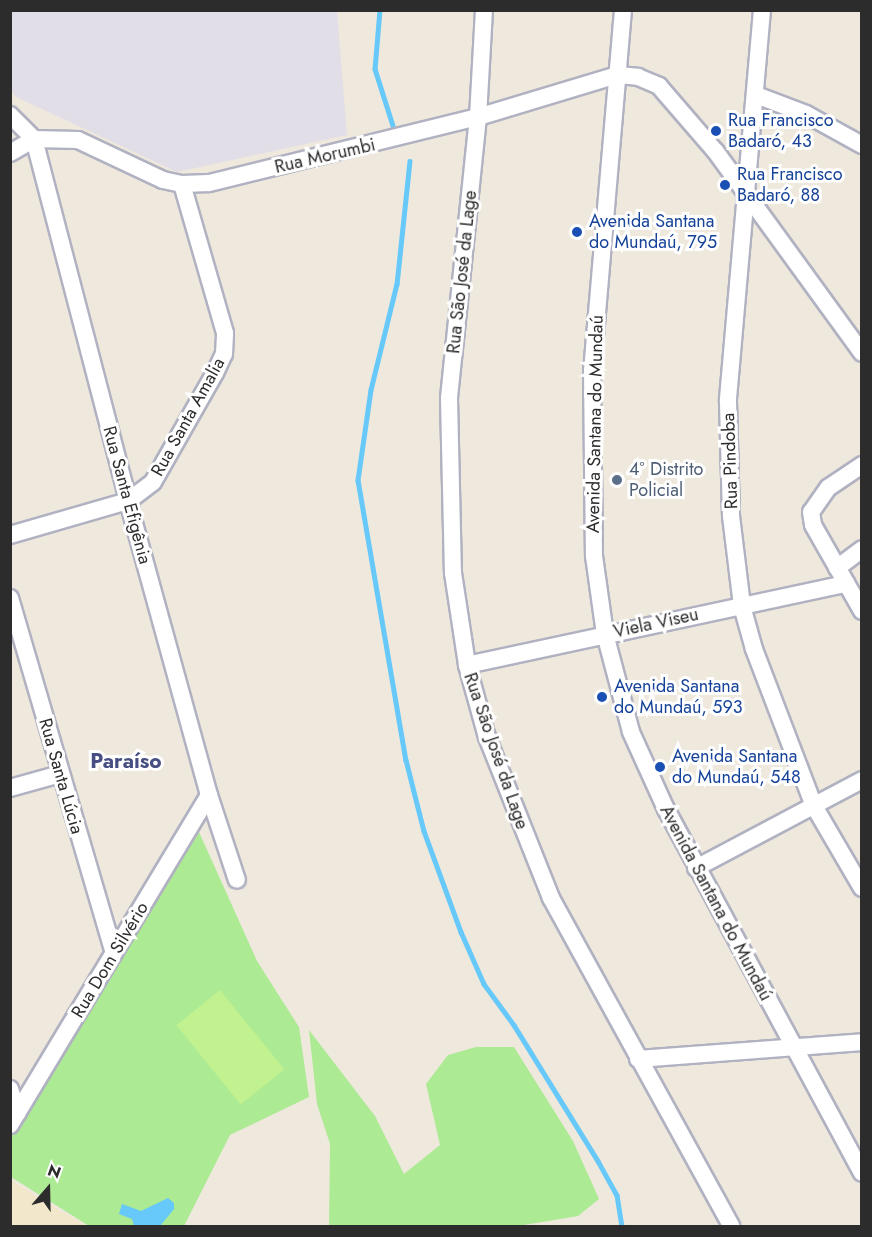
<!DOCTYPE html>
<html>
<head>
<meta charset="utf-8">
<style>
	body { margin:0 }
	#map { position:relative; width:872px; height:1237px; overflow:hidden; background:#efe8dd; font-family:Jost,sans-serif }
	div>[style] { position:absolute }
	.industrial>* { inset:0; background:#e1dee7 }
	.education>* { inset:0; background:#f2e7cb }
	.green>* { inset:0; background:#acea94 }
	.pitch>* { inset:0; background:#c2f28f; transform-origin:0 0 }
	.water>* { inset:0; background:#66c9fa }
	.stream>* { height:4.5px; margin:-2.25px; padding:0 2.25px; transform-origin:2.25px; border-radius:2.25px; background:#66c9fa }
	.roads { filter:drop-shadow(2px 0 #b1b2c1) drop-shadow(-2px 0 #b1b2c1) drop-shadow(0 2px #b1b2c1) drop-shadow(0 -2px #b1b2c1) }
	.minor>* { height:16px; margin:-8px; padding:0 8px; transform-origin:8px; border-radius:8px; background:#fff }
	.dots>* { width:16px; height:16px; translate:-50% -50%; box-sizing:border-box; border:3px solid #fff; border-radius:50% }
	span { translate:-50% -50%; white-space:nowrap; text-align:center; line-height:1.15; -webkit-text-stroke:6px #fff; paint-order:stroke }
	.transit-label { font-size:18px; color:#164399 }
	.left { translate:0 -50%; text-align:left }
	.street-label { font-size:18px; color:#2c2c2c }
	.service-label { font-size:18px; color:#4e5e75 }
	.quarter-label { font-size:21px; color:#474e81; font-weight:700 }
	.frame { position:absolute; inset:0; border:12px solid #2c2c2c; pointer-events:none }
	.north { position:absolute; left:18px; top:1159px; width:60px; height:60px; -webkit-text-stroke:4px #fff; paint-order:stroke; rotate:20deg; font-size:16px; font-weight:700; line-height:24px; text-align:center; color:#2c2c2c }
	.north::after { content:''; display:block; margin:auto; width:21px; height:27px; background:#2c2c2c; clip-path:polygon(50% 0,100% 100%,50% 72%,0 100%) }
</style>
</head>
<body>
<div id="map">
	<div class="industrial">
		<i style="clip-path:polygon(11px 10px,337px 11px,347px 135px,177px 172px,16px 97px,11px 91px)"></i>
	</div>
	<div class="education">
		<i style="clip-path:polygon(11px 1180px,42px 1200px,87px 1226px,11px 1226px)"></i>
	</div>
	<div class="green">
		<i style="clip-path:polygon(199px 832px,257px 961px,299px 1027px,309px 1097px,230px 1135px,184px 1226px,89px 1226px,11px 1177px,10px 1139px,126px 952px,166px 877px)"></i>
		<i style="clip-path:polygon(309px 1030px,375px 1116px,404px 1174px,440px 1145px,426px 1084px,448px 1055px,476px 1047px,514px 1047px,573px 1141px,599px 1199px,578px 1216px,518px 1226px,329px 1226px,330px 1144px,317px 1104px)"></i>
	</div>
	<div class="pitch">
		<i style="left:220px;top:990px;width:102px;height:56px;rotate:51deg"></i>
	</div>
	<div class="water">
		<i style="clip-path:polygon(168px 1198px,174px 1203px,174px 1209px,160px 1226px,134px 1226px,132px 1219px,119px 1214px,122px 1204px,141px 1211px)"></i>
	</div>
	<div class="stream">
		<i style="left:380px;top:10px;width:59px;rotate:94.8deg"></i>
		<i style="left:375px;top:69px;width:63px;rotate:72.4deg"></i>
		<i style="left:410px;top:161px;width:124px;rotate:96deg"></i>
		<i style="left:397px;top:284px;width:109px;rotate:103.8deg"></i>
		<i style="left:371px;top:390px;width:91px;rotate:98.2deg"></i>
		<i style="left:358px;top:480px;width:284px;rotate:80.3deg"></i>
		<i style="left:406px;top:760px;width:73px;rotate:75.8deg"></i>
		<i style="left:424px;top:831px;width:108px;rotate:69.9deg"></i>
		<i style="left:461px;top:932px;width:57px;rotate:66.1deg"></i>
		<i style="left:484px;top:984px;width:51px;rotate:53.8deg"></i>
		<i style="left:514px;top:1025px;width:160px;rotate:58.3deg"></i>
		<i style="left:598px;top:1161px;width:39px;rotate:61deg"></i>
		<i style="left:617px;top:1195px;width:31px;rotate:81deg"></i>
	</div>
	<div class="roads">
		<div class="minor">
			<i style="left:484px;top:10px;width:107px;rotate:93.2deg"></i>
			<i style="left:478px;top:117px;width:283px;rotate:95.9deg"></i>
			<i style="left:449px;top:399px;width:174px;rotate:88.7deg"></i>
			<i style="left:453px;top:573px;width:93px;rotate:81.3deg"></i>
			<i style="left:467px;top:665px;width:75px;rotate:74.5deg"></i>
			<i style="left:487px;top:737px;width:173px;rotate:68.3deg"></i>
			<i style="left:551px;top:898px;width:374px;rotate:61.2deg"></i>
			<i style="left:623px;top:10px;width:361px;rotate:94.9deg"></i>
			<i style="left:592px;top:370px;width:186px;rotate:89.4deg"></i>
			<i style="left:594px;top:556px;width:79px;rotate:82deg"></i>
			<i style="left:605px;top:634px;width:101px;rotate:75.1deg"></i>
			<i style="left:631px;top:732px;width:85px;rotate:65.6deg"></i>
			<i style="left:666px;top:809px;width:413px;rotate:61.7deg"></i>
			<i style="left:762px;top:10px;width:393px;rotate:95deg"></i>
			<i style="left:728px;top:402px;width:114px;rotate:88.5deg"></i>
			<i style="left:731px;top:516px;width:91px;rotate:83deg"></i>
			<i style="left:742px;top:606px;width:45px;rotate:74.4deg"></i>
			<i style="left:754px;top:649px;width:168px;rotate:69.1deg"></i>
			<i style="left:814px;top:806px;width:95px;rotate:59.7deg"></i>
			<i style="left:756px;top:95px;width:53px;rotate:20.8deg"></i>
			<i style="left:806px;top:114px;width:64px;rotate:29deg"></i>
			<i style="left:10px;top:115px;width:34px;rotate:45deg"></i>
			<i style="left:34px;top:139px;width:374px;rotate:75.4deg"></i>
			<i style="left:128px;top:501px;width:305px;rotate:74.6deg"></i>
			<i style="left:209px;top:795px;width:89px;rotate:71.8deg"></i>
			<i style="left:34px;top:139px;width:44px;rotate:1.3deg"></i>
			<i style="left:78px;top:140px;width:94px;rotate:25.2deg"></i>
			<i style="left:163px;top:180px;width:19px;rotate:12deg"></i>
			<i style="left:182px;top:184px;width:27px;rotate:-2deg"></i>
			<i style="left:209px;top:183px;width:277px;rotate:-13.8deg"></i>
			<i style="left:478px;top:117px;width:145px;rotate:-16.8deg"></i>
			<i style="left:617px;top:75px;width:21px;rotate:5deg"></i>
			<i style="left:638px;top:77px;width:23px;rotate:23deg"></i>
			<i style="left:659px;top:86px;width:87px;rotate:49.2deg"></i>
			<i style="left:716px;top:152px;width:248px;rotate:54deg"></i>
			<i style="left:10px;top:153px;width:28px;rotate:-30deg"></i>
			<i style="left:862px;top:465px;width:41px;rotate:145.9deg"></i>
			<i style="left:828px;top:488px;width:29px;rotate:125deg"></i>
			<i style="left:811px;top:512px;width:13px;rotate:81deg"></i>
			<i style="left:813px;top:525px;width:99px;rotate:60.3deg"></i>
			<i style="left:10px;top:535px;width:123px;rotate:-16.1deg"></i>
			<i style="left:128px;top:501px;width:31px;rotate:-37deg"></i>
			<i style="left:153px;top:482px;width:125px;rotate:-60.4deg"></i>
			<i style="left:215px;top:373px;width:21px;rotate:-65deg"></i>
			<i style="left:224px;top:354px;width:21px;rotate:-87deg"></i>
			<i style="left:225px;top:333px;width:155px;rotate:-106.1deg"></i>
			<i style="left:837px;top:568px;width:31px;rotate:-37deg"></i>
			<i style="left:10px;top:598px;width:370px;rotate:73.7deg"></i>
			<i style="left:467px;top:665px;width:388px;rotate:-12.1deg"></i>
			<i style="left:10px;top:788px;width:52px;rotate:-15.6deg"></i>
			<i style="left:696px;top:868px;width:188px;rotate:-27.9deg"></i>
			<i style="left:638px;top:1059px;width:225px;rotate:-4.3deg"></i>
			<i style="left:10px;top:1089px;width:25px;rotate:72deg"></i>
			<i style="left:10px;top:1125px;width:385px;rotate:-58.9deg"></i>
		</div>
	</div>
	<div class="dots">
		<i style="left:716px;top:131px;background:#1a4fb4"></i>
		<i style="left:725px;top:185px;background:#1a4fb4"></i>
		<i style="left:577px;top:232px;background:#1a4fb4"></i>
		<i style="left:617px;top:480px;background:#5c6f8a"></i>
		<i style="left:602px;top:697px;background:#1a4fb4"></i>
		<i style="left:660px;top:767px;background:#1a4fb4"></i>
	</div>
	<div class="transit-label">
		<span class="left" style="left:728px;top:131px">Rua Francisco<br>Badaró, 43</span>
		<span class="left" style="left:737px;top:185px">Rua Francisco<br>Badaró, 88</span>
		<span class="left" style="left:589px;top:232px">Avenida Santana<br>do Mundaú, 795</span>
		<span class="left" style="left:614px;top:697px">Avenida Santana<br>do Mundaú, 593</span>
		<span class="left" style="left:672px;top:767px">Avenida Santana<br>do Mundaú, 548</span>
	</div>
	<div class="street-label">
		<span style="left:325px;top:156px;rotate:-13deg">Rua Morumbi</span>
		<span style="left:462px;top:272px;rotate:-84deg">Rua São José da Lage</span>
		<span style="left:188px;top:417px;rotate:-61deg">Rua Santa Amalia</span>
		<span style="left:595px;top:424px;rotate:-89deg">Avenida Santana do Mundaú</span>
		<span style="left:730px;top:461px;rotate:-92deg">Rua Pindoba</span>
		<span style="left:127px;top:495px;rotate:75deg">Rua Santa Efigênia</span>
		<span style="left:656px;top:623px;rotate:-12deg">Viela Viseu</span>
		<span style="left:496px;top:751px;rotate:71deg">Rua São José da Lage</span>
		<span style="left:61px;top:776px;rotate:74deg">Rua Santa Lúcia</span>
		<span style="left:716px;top:903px;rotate:62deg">Avenida Santana do Mundaú</span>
		<span style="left:110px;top:960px;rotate:-59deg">Rua Dom Silvério</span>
	</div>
	<div class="service-label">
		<span class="left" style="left:629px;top:480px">4º Distrito<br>Policial</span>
	</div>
	<div class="quarter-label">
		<span style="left:126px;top:761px">Paraíso</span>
	</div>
	<div class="frame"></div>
	<div class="north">N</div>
</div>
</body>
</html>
